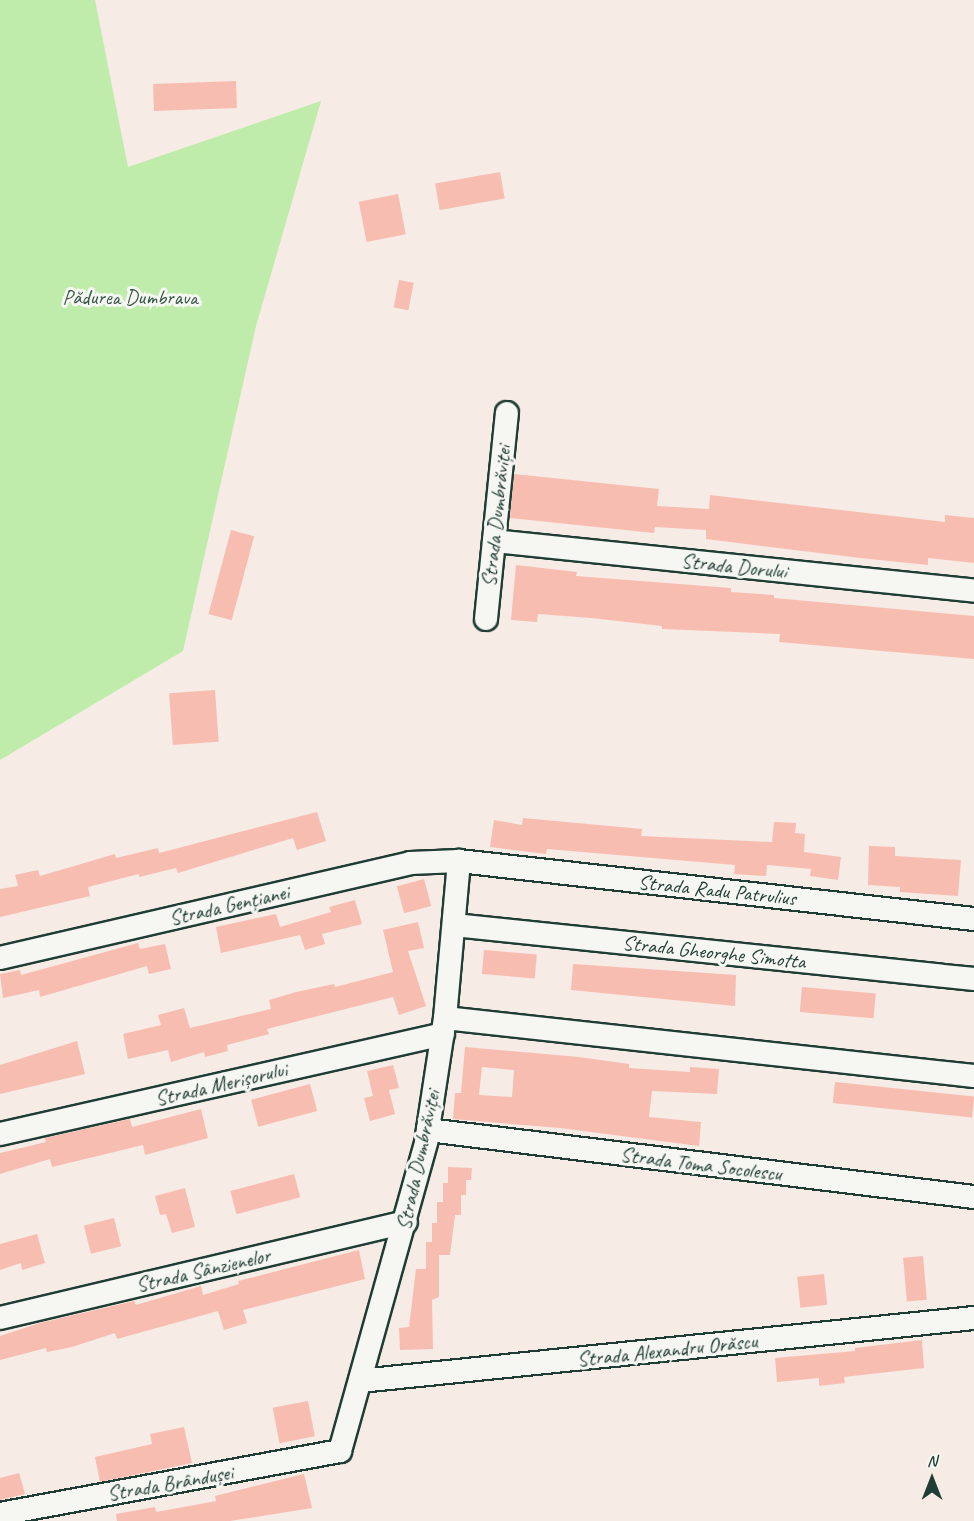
<!DOCTYPE html>
<html>
<head>
<meta charset="utf-8">
<style>
	body { margin:0 }
	#map { position:relative; width:974px; height:1521px; overflow:hidden; background:#f6ebe5; font-family:Caveat,sans-serif }
	div>[style] { position:absolute }
	.green>* { inset:0; background:#bfecaa }
	.building>* { inset:0; background:#f8bdb1; transform-origin:0 0 }
	.roads { filter:drop-shadow(2px 0 #1f3d34) drop-shadow(-2px 0 #1f3d34) drop-shadow(0 2px #1f3d34) drop-shadow(0 -2px #1f3d34) }
	.minor>* { height:22px; margin:-11px; padding:0 11px; transform-origin:11px; border-radius:11px; background:#f6f6f2 }
	span { translate:-50% -50%; white-space:nowrap; text-align:center; line-height:1.15; -webkit-text-stroke:6px #f6f6f2; paint-order:stroke }
	.park-label { font-size:21px; color:#375746 }
	.street-label { font-size:21px; color:#1f3d34 }
	.north { position:absolute; left:902px; top:1449px; width:60px; height:60px; -webkit-text-stroke:4px #f6f6f2; paint-order:stroke; rotate:0deg; font-size:16px; font-weight:700; line-height:24px; text-align:center; color:#1f3d34 }
	.north::after { content:''; display:block; margin:auto; width:21px; height:27px; background:#1f3d34; clip-path:polygon(50% 0,100% 100%,50% 72%,0 100%) }
</style>
</head>
<body>
<div id="map">
	<div class="green">
		<i style="clip-path:polygon(0 0,95px 0,128px 167px,321px 101px,256px 326px,183px 651px,0 760px)"></i>
	</div>
	<div class="building">
		<i style="left:236px;top:81px;width:27px;height:83px;rotate:88deg"></i>
		<i style="left:500px;top:172px;width:27px;height:66px;rotate:80deg"></i>
		<i style="left:398px;top:194px;width:41px;height:40px;rotate:79deg"></i>
		<i style="left:399px;top:280px;width:15px;height:28px;rotate:11deg"></i>
		<i style="clip-path:polygon(514px 474px,659px 489px,657px 506px,709px 509px,710px 495px,945px 522px,945px 515px,974px 518px,974px 563px,928px 558px,928px 565px,860px 558px,706px 539px,706px 530px,655px 527px,654px 533px,510px 518px)"></i>
		<i style="left:231px;top:530px;width:24px;height:87px;rotate:15deg"></i>
		<i style="clip-path:polygon(516px 565px,577px 572px,576px 576px,731px 588px,731px 592px,774px 595px,774px 598px,974px 616px,974px 659px,779px 642px,780px 634px,662px 629px,662px 626px,591px 618px,538px 614px,537px 622px,511px 620px)"></i>
		<i style="left:215px;top:690px;width:52px;height:46px;rotate:86deg"></i>
		<i style="clip-path:polygon(317px 812px,326px 841px,297px 850px,293px 838px,178px 873px,176px 868px,139px 877px,139px 874px,88px 887px,90px 896px,0 917px,0 889px,18px 886px,15px 875px,38px 870px,40px 876px,115px 854px,116px 858px,158px 848px,159px 853px)"></i>
		<i style="clip-path:polygon(523px 818px,642px 829px,641px 836px,772px 842px,774px 822px,796px 823px,795px 833px,805px 834px,804px 852px,841px 857px,838px 880px,810px 876px,811px 869px,767px 865px,766px 876px,734px 874px,735px 865px,547px 849px,546px 854px,490px 847px,494px 820px,522px 825px)"></i>
		<i style="clip-path:polygon(869px 846px,895px 847px,895px 856px,961px 860px,958px 896px,900px 892px,900px 887px,868px 885px)"></i>
		<i style="left:424px;top:879px;width:28px;height:28px;rotate:75deg"></i>
		<i style="clip-path:polygon(355px 900px,362px 924px,322px 934px,325px 944px,305px 950px,300px 935px,221px 953px,216px 927px,276px 914px,280px 927px,331px 912px,329px 907px)"></i>
		<i style="clip-path:polygon(418px 922px,424px 948px,408px 951px,426px 1006px,399px 1015px,393px 997px,267px 1029px,269px 1034px,227px 1045px,228px 1051px,205px 1057px,204px 1052px,171px 1062px,168px 1050px,128px 1059px,123px 1034px,161px 1025px,158px 1015px,184px 1008px,190px 1028px,271px 1009px,269px 1000px,296px 992px,334px 984px,335px 987px,393px 972px,383px 930px)"></i>
		<i style="clip-path:polygon(138px 943px,140px 949px,165px 944px,171px 969px,149px 974px,147px 966px,40px 997px,39px 990px,3px 998px,0 974px,20px 970px,21px 975px)"></i>
		<i style="left:484px;top:950px;width:53px;height:24px;rotate:5deg"></i>
		<i style="clip-path:polygon(573px 964px,736px 975px,735px 1006px,571px 990px)"></i>
		<i style="left:802px;top:987px;width:74px;height:25px;rotate:5deg"></i>
		<i style="clip-path:polygon(77px 1041px,85px 1074px,0 1094px,0 1065px)"></i>
		<i style="clip-path:polygon(evenodd,465px 1047px,579px 1057px,629px 1064px,629px 1068px,690px 1072px,690px 1067px,719px 1069px,717px 1094px,652px 1091px,649px 1117px,701px 1122px,699px 1146px,560px 1128px,453px 1119px,455px 1093px,461px 1093px,465px 1047px,482px 1067px,514px 1070px,512px 1097px,479px 1095px,482px 1067px)"></i>
		<i style="clip-path:polygon(393px 1065px,399px 1088px,389px 1090px,395px 1114px,370px 1121px,364px 1098px,373px 1096px,367px 1071px)"></i>
		<i style="left:835px;top:1082px;width:140px;height:21px;rotate:6deg"></i>
		<i style="left:310px;top:1084px;width:28px;height:61px;rotate:75deg"></i>
		<i style="clip-path:polygon(201px 1109px,208px 1138px,145px 1155px,143px 1145px,52px 1167px,50px 1159px,0 1174px,0 1153px,46px 1142px,45px 1138px,130px 1119px,132px 1127px)"></i>
		<i style="clip-path:polygon(448px 1167px,472px 1168px,471px 1180px,466px 1180px,466px 1195px,461px 1195px,461px 1215px,455px 1215px,450px 1255px,439px 1255px,439px 1297px,432px 1300px,433px 1349px,400px 1350px,399px 1328px,409px 1327px,416px 1269px,426px 1269px,426px 1242px,432px 1242px,432px 1223px,437px 1223px,437px 1202px,443px 1202px,443px 1183px,448px 1183px)"></i>
		<i style="left:294px;top:1174px;width:24px;height:66px;rotate:75deg"></i>
		<i style="clip-path:polygon(185px 1188px,195px 1227px,172px 1233px,166px 1214px,160px 1215px,155px 1196px)"></i>
		<i style="left:114px;top:1218px;width:29px;height:31px;rotate:76deg"></i>
		<i style="clip-path:polygon(37px 1234px,45px 1263px,22px 1270px,21px 1263px,0 1270px,0 1244px)"></i>
		<i style="clip-path:polygon(359px 1250px,365px 1279px,243px 1310px,247px 1323px,224px 1330px,218px 1311px,117px 1339px,115px 1333px,72px 1347px,47px 1352px,46px 1348px,0 1360px,0 1336px,40px 1323px,134px 1301px,136px 1305px,201px 1286px,203px 1295px,239px 1284px,238px 1281px)"></i>
		<i style="left:923px;top:1256px;width:44px;height:20px;rotate:85deg"></i>
		<i style="left:824px;top:1274px;width:31px;height:27px;rotate:84deg"></i>
		<i style="clip-path:polygon(922px 1340px,924px 1368px,844px 1377px,845px 1383px,819px 1386px,819px 1378px,777px 1382px,775px 1358px,855px 1351px,855px 1348px)"></i>
		<i style="left:308px;top:1401px;width:36px;height:36px;rotate:79deg"></i>
		<i style="clip-path:polygon(184px 1427px,192px 1463px,100px 1482px,95px 1457px,152px 1444px,150px 1434px)"></i>
		<i style="clip-path:polygon(19px 1473px,25px 1494px,0 1500px,0 1478px)"></i>
		<i style="clip-path:polygon(304px 1474px,312px 1508px,230px 1521px,117px 1521px,116px 1514px,155px 1507px,156px 1512px,216px 1501px,215px 1496px)"></i>
	</div>
	<div class="roads">
		<div class="minor">
			<i style="left:494px;top:541px;width:483px;rotate:5.9deg"></i>
			<i style="left:486px;top:619px;width:207px;rotate:-84.2deg"></i>
			<i style="left:454px;top:925px;width:523px;rotate:5.93deg"></i>
			<i style="left:0;top:958px;width:421px;rotate:-13deg"></i>
			<i style="left:410px;top:863px;width:49px;rotate:-2.3deg"></i>
			<i style="left:459px;top:861px;width:518px;rotate:6.43deg"></i>
			<i style="left:445px;top:1018px;width:532px;rotate:6.26deg"></i>
			<i style="left:428px;top:1130px;width:550px;rotate:7deg"></i>
			<i style="left:0;top:1134px;width:454px;rotate:-12.7deg"></i>
			<i style="left:0;top:1318px;width:417px;rotate:-13.3deg"></i>
			<i style="left:360px;top:1381px;width:617px;rotate:-5.86deg"></i>
			<i style="left:0;top:1514px;width:346px;rotate:-10.5deg"></i>
			<i style="left:340px;top:1451px;width:321px;rotate:-74.4deg"></i>
			<i style="left:426px;top:1142px;width:125px;rotate:-81.3deg"></i>
			<i style="left:445px;top:1018px;width:158px;rotate:-84.9deg"></i>
		</div>
	</div>
	<div class="park-label">
		<span style="left:130px;top:297px">Pădurea Dumbrava</span>
	</div>
	<div class="street-label">
		<span style="left:496px;top:516px;rotate:-84deg">Strada Dumbrăviței</span>
		<span style="left:734px;top:566px;rotate:6deg">Strada Dorului</span>
		<span style="left:717px;top:890px;rotate:6deg">Strada Radu Patrulius</span>
		<span style="left:229px;top:905px;rotate:-13deg">Strada Gențianei</span>
		<span style="left:714px;top:952px;rotate:6deg">Strada Gheorghe Simotta</span>
		<span style="left:221px;top:1084px;rotate:-13deg">Strada Merișorului</span>
		<span style="left:418px;top:1160px;rotate:-78deg">Strada Dumbrăviței</span>
		<span style="left:701px;top:1164px;rotate:7deg">Strada Toma Socolescu</span>
		<span style="left:203px;top:1270px;rotate:-13deg">Strada Sânzienelor</span>
		<span style="left:667px;top:1350px;rotate:-6deg">Strada Alexandru Orăscu</span>
		<span style="left:170px;top:1483px;rotate:-10deg">Strada Brândușei</span>
	</div>
	<div class="north">N</div>
</div>
</body>
</html>
